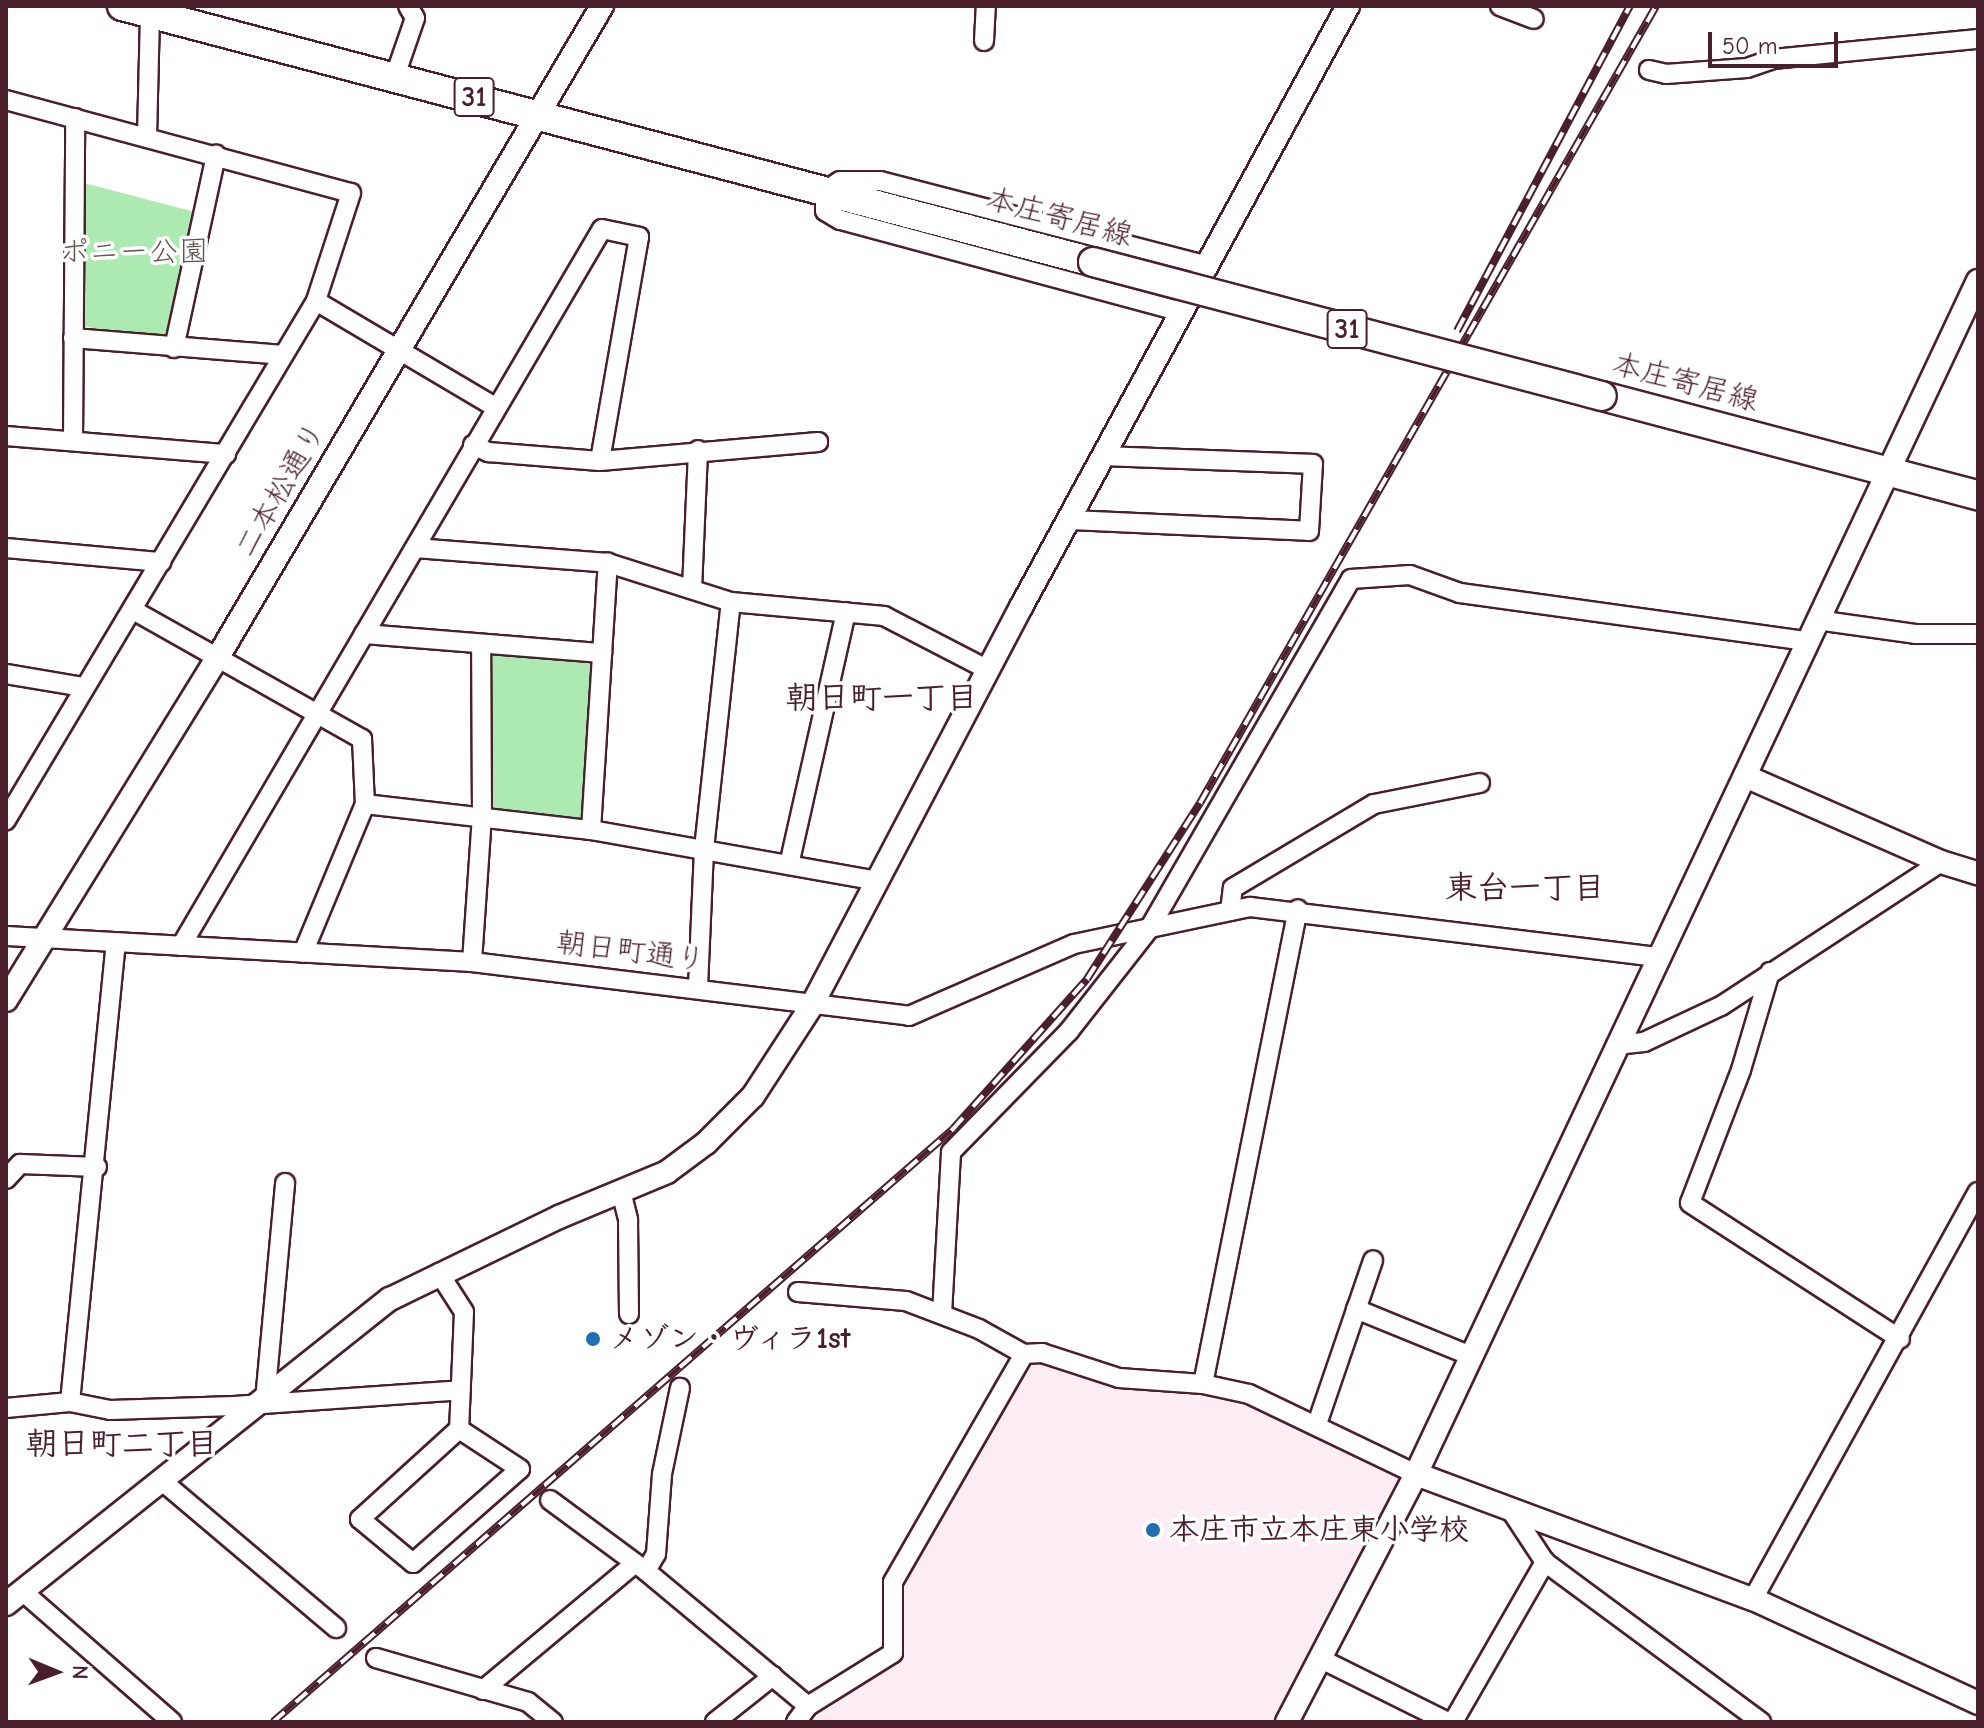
<!DOCTYPE html>
<html>
<head>
<meta charset="utf-8">
<style>
	body { margin:0 }
	#map { position:relative; width:1984px; height:1728px; overflow:hidden; background:#fff; font-family:"Comic Neue","Klee One",sans-serif }
	div>[style] { position:absolute }
	.built>* { inset:0; background:#fcecf3 }
	.green>* { inset:0; background:#aceab1 }
	.roads { filter:drop-shadow(2px 0 #4a1f2b) drop-shadow(-2px 0 #4a1f2b) drop-shadow(0 2px #4a1f2b) drop-shadow(0 -2px #4a1f2b) }
	.minor>* { height:18px; margin:-9px; padding:0 9px; transform-origin:9px; border-radius:9px; background:#fff }
	.tertiary>* { height:22px; margin:-11px; padding:0 11px; transform-origin:11px; border-radius:11px; background:#fff }
	.primary>* { height:28px; margin:-14px; padding:0 14px; transform-origin:14px; border-radius:14px; background:#fff }
	.rail>* { height:8px; margin-top:-4px; transform-origin:0; background:repeating-linear-gradient(90deg,#fff 0 15px,#4a1f2b 0 30px); box-sizing:border-box; border-block:2px solid #4a1f2b }
	.bridges { filter:drop-shadow(2px 0 #4a1f2b) drop-shadow(-2px 0 #4a1f2b) drop-shadow(0 2px #4a1f2b) drop-shadow(0 -2px #4a1f2b) }
	.primary-bridge>* { height:28px; margin:-14px; padding:0 14px; transform-origin:14px; border-radius:14px; background:#fff }
	.dots>* { width:22px; height:22px; translate:-50% -50%; box-sizing:border-box; border:4px solid #fff; border-radius:50% }
	span { translate:-50% -50%; white-space:nowrap; text-align:center; line-height:1.15; -webkit-text-stroke:7px #fff; paint-order:stroke }
	.shield-label span { padding:2px 6px; background:#fff; border:2px solid; border-radius:6px; -webkit-text-stroke-width:0 }
	.shield-label { font-size:28px; color:#4a1f2b; font-weight:700 }
	.street-label { font-size:30px; color:#4a1f2b }
	.park-label { font-size:30px; color:#62524c }
	.poi-label { font-size:30px; color:#4a1f2b; font-weight:700 }
	.left { translate:0 -50%; text-align:left }
	.neighbourhood-label { font-size:32px; color:#4a1f2b; font-weight:700 }
	.frame { position:absolute; inset:0; border:8px solid #4a1f2b; pointer-events:none }
	.north { position:absolute; left:16px; top:1632px; width:80px; height:80px; -webkit-text-stroke:6px #fff; paint-order:stroke; rotate:91deg; font-size:22px; font-weight:700; line-height:32px; text-align:center; color:#4a1f2b }
	.north::after { content:''; display:block; margin:auto; width:28px; height:36px; background:#4a1f2b; clip-path:polygon(50% 0,100% 100%,50% 72%,0 100%) }
	.scale { position:absolute; left:1708px; top:32px; width:130px; height:36px; box-sizing:border-box; border:4px solid #4a1f2b; border-top:0; padding-left:10px; font-size:24px; line-height:28px; white-space:nowrap; color:#4a1f2b; -webkit-text-stroke:6px #fff; paint-order:stroke }
</style>
</head>
<body>
<div id="map">
	<div class="built">
		<i style="clip-path:polygon(1034px 1361px,1122px 1384px,1230px 1397px,1399px 1476px,1271px 1722px,811px 1722px,900px 1653px,903px 1584px)"></i>
	</div>
	<div class="green">
		<i style="clip-path:polygon(84px 183px,195px 212px,171px 332px,165px 338px,80px 326px)"></i>
		<i style="clip-path:polygon(490px 653px,590px 661px,595px 666px,582px 815px,575px 821px,497px 811px,490px 804px)"></i>
	</div>
	<div class="roads">
		<div class="minor">
			<i style="left:1500px;top:6px;width:36px;rotate:21deg"></i>
			<i style="left:984px;top:41px;width:35px;rotate:-87deg"></i>
			<i style="left:1649px;top:70px;width:17px;rotate:13deg"></i>
			<i style="left:1666px;top:74px;width:81px;rotate:-4.2deg"></i>
			<i style="left:1747px;top:68px;width:28px;rotate:-19deg"></i>
			<i style="left:1773px;top:59px;width:206px;rotate:-5.6deg"></i>
			<i style="left:395px;top:76px;width:61px;rotate:-71deg"></i>
			<i style="left:415px;top:18px;width:14px;rotate:-120deg"></i>
			<i style="left:6px;top:100px;width:357px;rotate:15.1deg"></i>
			<i style="left:351px;top:193px;width:114px;rotate:108deg"></i>
			<i style="left:316px;top:301px;width:605px;rotate:120.85deg"></i>
			<i style="left:147px;top:137px;width:124px;rotate:-88.6deg"></i>
			<i style="left:316px;top:301px;width:208px;rotate:30.6deg"></i>
			<i style="left:1182px;top:312px;width:354px;rotate:-164.9deg"></i>
			<i style="left:840px;top:220px;width:17px;rotate:-149deg"></i>
			<i style="left:825px;top:211px;width:20px;rotate:-90deg"></i>
			<i style="left:825px;top:191px;width:18px;rotate:-34deg"></i>
			<i style="left:840px;top:181px;width:40px"></i>
			<i style="left:880px;top:181px;width:339px;rotate:14.5deg"></i>
			<i style="left:73px;top:338px;width:211px;rotate:4.6deg"></i>
			<i style="left:174px;top:348px;width:198px;rotate:-77.7deg"></i>
			<i style="left:6px;top:436px;width:221px;rotate:4.7deg"></i>
			<i style="left:73px;top:441px;width:323px;rotate:-89.6deg"></i>
			<i style="left:473px;top:445px;width:17px;rotate:25deg"></i>
			<i style="left:488px;top:452px;width:112px;rotate:4.6deg"></i>
			<i style="left:600px;top:461px;width:219px;rotate:-5deg"></i>
			<i style="left:1069px;top:520px;width:240px;rotate:2.6deg"></i>
			<i style="left:1309px;top:531px;width:67px;rotate:-86.6deg"></i>
			<i style="left:1313px;top:464px;width:208px;rotate:-177.8deg"></i>
			<i style="left:6px;top:548px;width:156px;rotate:5.2deg"></i>
			<i style="left:415px;top:548px;width:194px;rotate:4.4deg"></i>
			<i style="left:608px;top:563px;width:129px;rotate:17.6deg"></i>
			<i style="left:731px;top:602px;width:154px;rotate:5.2deg"></i>
			<i style="left:884px;top:616px;width:117px;rotate:27.4deg"></i>
			<i style="left:692px;top:589px;width:139px;rotate:-87.5deg"></i>
			<i style="left:133px;top:610px;width:263px;rotate:29.4deg"></i>
			<i style="left:362px;top:739px;width:65px;rotate:87.4deg"></i>
			<i style="left:365px;top:804px;width:161px;rotate:112.6deg"></i>
			<i style="left:1817px;top:620px;width:99px;rotate:8.1deg"></i>
			<i style="left:1915px;top:634px;width:63px"></i>
			<i style="left:364px;top:634px;width:239px;rotate:4.6deg"></i>
			<i style="left:6px;top:674px;width:79px;rotate:9.5deg"></i>
			<i style="left:365px;top:804px;width:227px;rotate:6.6deg"></i>
			<i style="left:591px;top:830px;width:290px;rotate:10.1deg"></i>
			<i style="left:591px;top:830px;width:268px;rotate:-86.4deg"></i>
			<i style="left:789px;top:865px;width:259px;rotate:-77.3deg"></i>
			<i style="left:1230px;top:911px;width:23px;rotate:-83deg"></i>
			<i style="left:1233px;top:888px;width:164px;rotate:-30.8deg"></i>
			<i style="left:1374px;top:804px;width:108px;rotate:-11.2deg"></i>
			<i style="left:6px;top:936px;width:467px;rotate:3.2deg"></i>
			<i style="left:472px;top:962px;width:440px;rotate:7deg"></i>
			<i style="left:909px;top:1016px;width:180px;rotate:-23.6deg"></i>
			<i style="left:1074px;top:944px;width:180px;rotate:-11.9deg"></i>
			<i style="left:1250px;top:907px;width:410px;rotate:7deg"></i>
			<i style="left:181px;top:946px;width:831px;rotate:-59.58deg"></i>
			<i style="left:602px;top:229px;width:38px;rotate:12deg"></i>
			<i style="left:639px;top:237px;width:227px;rotate:99.9deg"></i>
			<i style="left:472px;top:962px;width:147px;rotate:-86.1deg"></i>
			<i style="left:482px;top:815px;width:171px;rotate:-90.3deg"></i>
			<i style="left:1770px;top:972px;width:102px;rotate:106.5deg"></i>
			<i style="left:1741px;top:1070px;width:142px;rotate:111deg"></i>
			<i style="left:1690px;top:1203px;width:250px;rotate:32.9deg"></i>
			<i style="left:698px;top:987px;width:138px;rotate:-87.5deg"></i>
			<i style="left:704px;top:849px;width:248px;rotate:-83.8deg"></i>
			<i style="left:1616px;top:1045px;width:28px;rotate:-6deg"></i>
			<i style="left:1644px;top:1042px;width:85px;rotate:-25.1deg"></i>
			<i style="left:1721px;top:1006px;width:263px;rotate:-33.2deg"></i>
			<i style="left:6px;top:1179px;width:21px;rotate:-47deg"></i>
			<i style="left:20px;top:1164px;width:77px;rotate:2.2deg"></i>
			<i style="left:621px;top:1191px;width:30px;rotate:76deg"></i>
			<i style="left:628px;top:1220px;width:94px;rotate:89.4deg"></i>
			<i style="left:439px;top:1273px;width:46px;rotate:57.3deg"></i>
			<i style="left:464px;top:1312px;width:117px;rotate:92.4deg"></i>
			<i style="left:459px;top:1429px;width:134px;rotate:137.7deg"></i>
			<i style="left:360px;top:1519px;width:69px;rotate:39.7deg"></i>
			<i style="left:413px;top:1563px;width:142px;rotate:-41.3deg"></i>
			<i style="left:520px;top:1469px;width:73px;rotate:-146.7deg"></i>
			<i style="left:798px;top:1292px;width:108px;rotate:4.8deg"></i>
			<i style="left:906px;top:1301px;width:78px;rotate:21deg"></i>
			<i style="left:979px;top:1329px;width:51px;rotate:29.1deg"></i>
			<i style="left:1356px;top:1309px;width:124px;rotate:22.2deg"></i>
			<i style="left:942px;top:1314px;width:162px;rotate:-86.8deg"></i>
			<i style="left:951px;top:1152px;width:169px;rotate:-45.7deg"></i>
			<i style="left:1069px;top:1031px;width:130px;rotate:-51.9deg"></i>
			<i style="left:1149px;top:929px;width:404px;rotate:-60deg"></i>
			<i style="left:1351px;top:579px;width:59px;rotate:-3.9deg"></i>
			<i style="left:1410px;top:575px;width:53px;rotate:19.8deg"></i>
			<i style="left:1460px;top:593px;width:350px;rotate:7.9deg"></i>
			<i style="left:1203px;top:1384px;width:484px;rotate:-78.7deg"></i>
			<i style="left:265px;top:1400px;width:218px;rotate:-84.7deg"></i>
			<i style="left:70px;top:1402px;width:462px;rotate:-84.3deg"></i>
			<i style="left:6px;top:1408px;width:64px;rotate:-5.4deg"></i>
			<i style="left:70px;top:1402px;width:41px;rotate:11.3deg"></i>
			<i style="left:110px;top:1410px;width:124px;rotate:-1.8deg"></i>
			<i style="left:234px;top:1406px;width:227px;rotate:-4deg"></i>
			<i style="left:1317px;top:1424px;width:173px;rotate:-71.1deg"></i>
			<i style="left:162px;top:1481px;width:228px;rotate:40.2deg"></i>
			<i style="left:550px;top:1500px;width:119px;rotate:36.5deg"></i>
			<i style="left:646px;top:1571px;width:211px;rotate:39.8deg"></i>
			<i style="left:1510px;top:1509px;width:64px;rotate:56.6deg"></i>
			<i style="left:1545px;top:1562px;width:269px;rotate:36.5deg"></i>
			<i style="left:646px;top:1571px;width:20px;rotate:-60deg"></i>
			<i style="left:656px;top:1554px;width:80px;rotate:-85.7deg"></i>
			<i style="left:662px;top:1474px;width:88px;rotate:-78.2deg"></i>
			<i style="left:22px;top:1591px;width:199px;rotate:41.1deg"></i>
			<i style="left:1753px;top:1599px;width:465px;rotate:-61.1deg"></i>
			<i style="left:376px;top:1658px;width:158px;rotate:16.1deg"></i>
			<i style="left:528px;top:1702px;width:32px;rotate:39deg"></i>
			<i style="left:1323px;top:1660px;width:140px;rotate:26.4deg"></i>
			<i style="left:483px;top:1690px;width:195px;rotate:-39.8deg"></i>
			<i style="left:715px;top:1722px;width:74px;rotate:-38.4deg"></i>
			<i style="left:796px;top:1722px;width:20px;rotate:-53deg"></i>
			<i style="left:808px;top:1706px;width:100px;rotate:-31.9deg"></i>
			<i style="left:893px;top:1653px;width:71px;rotate:-90deg"></i>
			<i style="left:893px;top:1582px;width:263px;rotate:-60.1deg"></i>
			<i style="left:1024px;top:1354px;width:18px;rotate:-3deg"></i>
			<i style="left:1042px;top:1353px;width:81px;rotate:18deg"></i>
			<i style="left:1119px;top:1378px;width:84px;rotate:4.1deg"></i>
			<i style="left:1203px;top:1384px;width:47px;rotate:12.3deg"></i>
			<i style="left:1249px;top:1394px;width:185px;rotate:25.6deg"></i>
			<i style="left:1453px;top:1722px;width:185px;rotate:-60.1deg"></i>
		</div>
		<div class="tertiary">
			<i style="left:1745px;top:776px;width:214px;rotate:23.7deg"></i>
			<i style="left:1941px;top:862px;width:39px;rotate:17deg"></i>
			<i style="left:6px;top:1000px;width:403px;rotate:-58.3deg"></i>
			<i style="left:218px;top:657px;width:756px;rotate:-59.47deg"></i>
			<i style="left:1416px;top:1474px;width:359px;rotate:20.4deg"></i>
			<i style="left:1753px;top:1599px;width:248px;rotate:24.8deg"></i>
			<i style="left:6px;top:1604px;width:490px;rotate:-38.5deg"></i>
			<i style="left:390px;top:1299px;width:188px;rotate:-25.9deg"></i>
			<i style="left:559px;top:1217px;width:117px;rotate:-22.6deg"></i>
			<i style="left:667px;top:1172px;width:49px;rotate:-36.6deg"></i>
			<i style="left:706px;top:1143px;width:66px;rotate:-45deg"></i>
			<i style="left:753px;top:1096px;width:108px;rotate:-57deg"></i>
			<i style="left:812px;top:1005px;width:450px;rotate:-62.3deg"></i>
			<i style="left:1021px;top:607px;width:684px;rotate:-61.45deg"></i>
			<i style="left:1287px;top:1722px;width:280px;rotate:-62.5deg"></i>
			<i style="left:1416px;top:1474px;width:1319px;rotate:-64.78deg"></i>
		</div>
		<div class="primary">
			<i style="left:122px;top:6px;width:1004px;rotate:14.77deg"></i>
			<i style="left:1602px;top:396px;width:389px;rotate:14.8deg"></i>
		</div>
	</div>
	<div class="rail">
		<i style="left:1457px;top:331px;width:368px;rotate:-62deg"></i>
		<i style="left:273px;top:1722px;width:902px;rotate:-41.09deg"></i>
		<i style="left:953px;top:1129px;width:201px;rotate:-48.2deg"></i>
		<i style="left:1087px;top:979px;width:209px;rotate:-57.3deg"></i>
		<i style="left:1200px;top:803px;width:918px;rotate:-60.22deg"></i>
	</div>
	<div class="bridges">
		<div class="primary-bridge">
			<i style="left:1093px;top:262px;width:526px;rotate:14.75deg"></i>
		</div>
	</div>
	<div class="dots">
		<i style="left:593px;top:1339px;background:#1f6fb2"></i>
		<i style="left:1153px;top:1530px;background:#1f6fb2"></i>
	</div>
	<div class="shield-label">
		<span style="left:474px;top:97px">31</span>
		<span style="left:1347px;top:329px">31</span>
	</div>
	<div class="street-label">
		<span style="left:1059px;top:218px;rotate:15deg">本庄寄居線</span>
		<span style="left:1685px;top:383px;rotate:15deg">本庄寄居線</span>
		<span style="left:281px;top:490px;rotate:-60deg">二本松通り</span>
		<span style="left:631px;top:952px;rotate:7deg">朝日町通り</span>
	</div>
	<div class="park-label">
		<span style="left:134px;top:252px">ポニー公園</span>
	</div>
	<div class="poi-label">
		<span class="left" style="left:609px;top:1339px">メゾン・ヴィラ1st</span>
		<span class="left" style="left:1169px;top:1530px">本庄市立本庄東小学校</span>
	</div>
	<div class="neighbourhood-label">
		<span style="left:882px;top:698px">朝日町一丁目</span>
		<span style="left:1525px;top:888px">東台一丁目</span>
		<span style="left:122px;top:1444px">朝日町二丁目</span>
	</div>
	<div class="frame"></div>
	<div class="north">N</div>
	<div class="scale">50 m</div>
</div>
</body>
</html>
